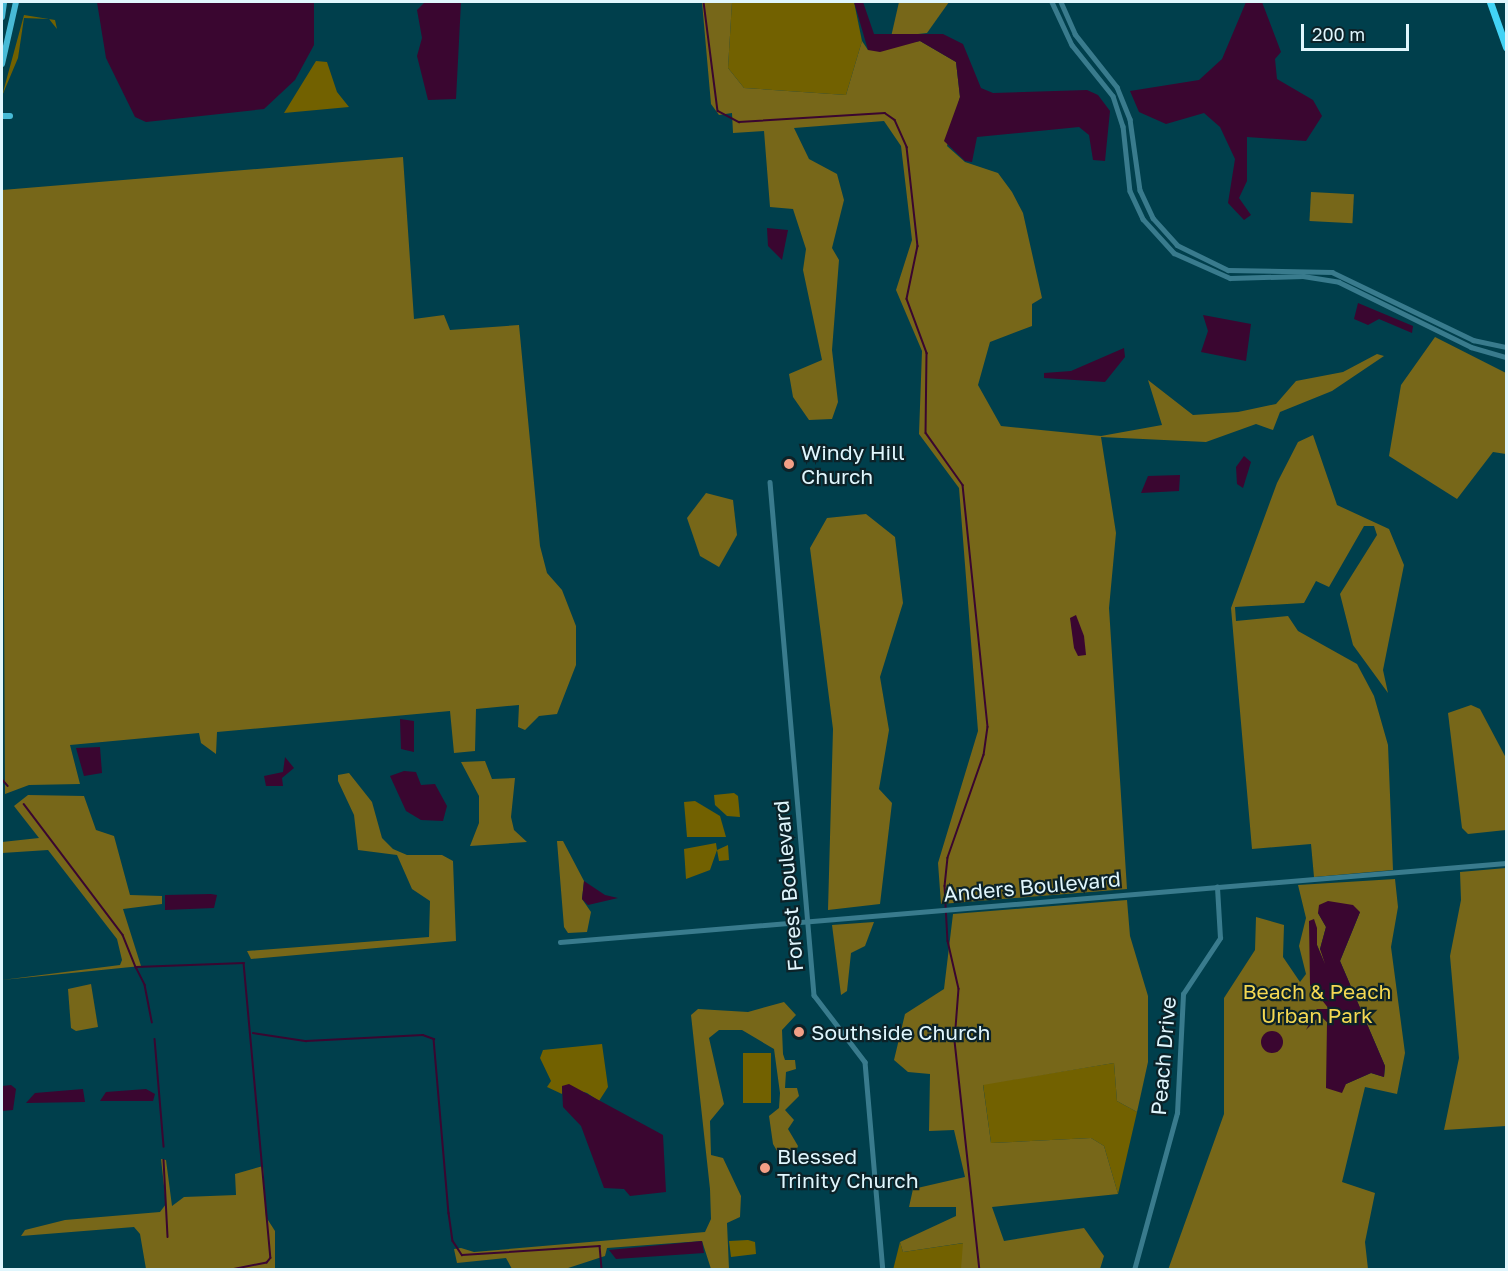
<!DOCTYPE html>
<html>
<head>
<meta charset="utf-8">
<style>
	body { margin:0 }
	#map { position:relative; width:1508px; height:1271px; overflow:hidden; background:#003f4c; font-family:"Golos Text",sans-serif }
	div>[style] { position:absolute }
	.green>* { inset:0; background:#726100; transform-origin:0 0 }
	.forest>* { inset:0; background:#776719; transform-origin:0 0 }
	.water>* { inset:0; background:#3a0630 }
	.round { border-radius:50% }
	.stream>* { height:1.5px; margin:-0.75px; padding:0 0.75px; transform-origin:0.75px; border-radius:0.75px; background:#3a0630 }
	.minor>* { height:4.5px; margin:-2.25px; padding:0 2.25px; transform-origin:2.25px; border-radius:2.25px; background:#397b8d }
	.major>* { height:6px; margin:-3px; padding:0 3px; transform-origin:3px; border-radius:3px; background:#48bad6 }
	.highway>* { height:7px; margin:-3.5px; padding:0 3.5px; transform-origin:3.5px; border-radius:3.5px; background:#42d3f5 }
	.dots>* { width:16px; height:16px; translate:-50% -50%; box-sizing:border-box; border:3px solid #0c2228; border-radius:50% }
	span { translate:-50% -50%; white-space:nowrap; text-align:center; line-height:1.15; -webkit-text-stroke:4.5px #0c2228; paint-order:stroke }
	.poi-label { font-size:21px; color:#e0f6fd }
	.left { translate:0 -50%; text-align:left }
	.street-label { font-size:21px; color:#e0f6fd }
	.park-label { font-size:21px; color:#f4d853 }
	.frame { position:absolute; inset:0; border:3px solid #e0f6fd; pointer-events:none }
	.scale { position:absolute; left:1301px; top:24px; width:108px; height:27px; box-sizing:border-box; border:3px solid #e0f6fd; border-top:0; padding-left:8px; font-size:18px; line-height:21px; white-space:nowrap; color:#e0f6fd; -webkit-text-stroke:4px #0c2228; paint-order:stroke }
</style>
</head>
<body>
<div id="map">
	<div class="green">
		<i style="clip-path:polygon(732px 2px,854px 2px,862px 41px,846px 95px,744px 88px,728px 68px)"></i>
		<i style="clip-path:polygon(24px 15px,55px 20px,57px 29px,49px 19px,24px 18px,18px 58px,2px 96px)"></i>
		<i style="clip-path:polygon(316px 61px,327px 62px,337px 92px,349px 107px,284px 113px)"></i>
		<i style="clip-path:polygon(734px 793px,738px 796px,740px 817px,727px 816px,715px 805px,714px 795px)"></i>
		<i style="clip-path:polygon(695px 801px,720px 816px,726px 837px,687px 837px,684px 802px)"></i>
		<i style="clip-path:polygon(716px 843px,717px 850px,728px 845px,729px 860px,719px 861px,717px 850px,710px 870px,686px 879px,684px 849px)"></i>
		<i style="clip-path:polygon(602px 1044px,608px 1087px,599px 1101px,587px 1093px,562px 1086px,562px 1094px,547px 1087px,551px 1081px,540px 1058px,543px 1050px)"></i>
		<i style="left:743px;top:1053px;width:28px;height:50px"></i>
		<i style="clip-path:polygon(1114px 1063px,1117px 1101px,1137px 1112px,1118px 1194px,1104px 1146px,1091px 1138px,991px 1143px,983px 1084px)"></i>
		<i style="clip-path:polygon(748px 1240px,755px 1242px,756px 1254px,731px 1257px,729px 1241px)"></i>
		<i style="clip-path:polygon(900px 1242px,903px 1252px,964px 1243px,965px 1269px,893px 1270px)"></i>
	</div>
	<div class="forest">
		<i style="clip-path:polygon(702px 2px,732px 2px,728px 68px,744px 88px,846px 95px,862px 41px,868px 50px,920px 41px,956px 62px,960px 97px,947px 146px,965px 162px,998px 173px,1012px 192px,1023px 213px,1042px 298px,1032px 304px,1032px 326px,990px 342px,978px 385px,1001px 426px,1101px 436px,1162px 425px,1148px 380px,1193px 415px,1238px 412px,1276px 404px,1296px 381px,1343px 372px,1377px 354px,1384px 356px,1332px 391px,1280px 412px,1273px 430px,1256px 424px,1206px 442px,1101px 437px,1116px 533px,1109px 608px,1127px 889px,941px 904px,938px 863px,978px 731px,959px 488px,919px 434px,922px 351px,896px 290px,912px 240px,901px 146px,884px 121px,794px 128px,809px 159px,837px 174px,844px 200px,832px 248px,839px 260px,832px 350px,838px 402px,832px 419px,809px 420px,793px 397px,789px 374px,822px 360px,803px 270px,806px 249px,793px 209px,770px 207px,764px 131px,733px 133px,732px 113px,719px 115px,711px 104px)"></i>
		<i style="clip-path:polygon(899px 2px,949px 2px,927px 33px,891px 37px)"></i>
		<i style="clip-path:polygon(403px 157px,414px 319px,444px 315px,450px 330px,519px 325px,540px 546px,547px 573px,562px 590px,576px 626px,576px 665px,557px 714px,539px 716px,525px 730px,518px 727px,519px 705px,476px 709px,475px 751px,454px 753px,450px 711px,217px 732px,216px 754px,201px 743px,199px 733px,70px 745px,80px 784px,29px 785px,5px 794px,2px 190px)"></i>
		<i style="left:1311px;top:192px;width:43px;height:29px;rotate:3deg"></i>
		<i style="clip-path:polygon(1435px 337px,1506px 373px,1506px 454px,1493px 452px,1457px 499px,1389px 456px,1401px 385px)"></i>
		<i style="clip-path:polygon(1313px 435px,1337px 505px,1389px 529px,1404px 565px,1383px 670px,1388px 693px,1353px 645px,1340px 594px,1377px 535px,1374px 526px,1364px 526px,1329px 587px,1316px 581px,1304px 603px,1235px 607px,1236px 621px,1288px 616px,1298px 631px,1357px 664px,1374px 696px,1388px 745px,1393px 870px,1314px 877px,1311px 844px,1252px 849px,1231px 608px,1277px 483px,1298px 442px)"></i>
		<i style="clip-path:polygon(706px 493px,733px 500px,737px 535px,719px 567px,700px 556px,687px 518px)"></i>
		<i style="clip-path:polygon(866px 514px,895px 537px,903px 603px,880px 677px,889px 730px,879px 789px,892px 803px,880px 904px,828px 910px,833px 729px,810px 548px,827px 518px)"></i>
		<i style="clip-path:polygon(1471px 705px,1480px 709px,1506px 758px,1506px 830px,1468px 834px,1462px 828px,1448px 713px)"></i>
		<i style="clip-path:polygon(485px 761px,492px 779px,515px 778px,511px 817px,514px 830px,527px 842px,470px 846px,479px 823px,479px 796px,461px 762px)"></i>
		<i style="clip-path:polygon(349px 773px,372px 802px,382px 838px,393px 849px,407px 855px,442px 855px,453px 861px,456px 941px,251px 959px,247px 951px,429px 937px,430px 901px,412px 889px,397px 855px,358px 850px,354px 815px,338px 781px,338px 775px)"></i>
		<i style="clip-path:polygon(28px 795px,84px 796px,96px 830px,114px 836px,130px 895px,162px 896px,162px 904px,123px 909px,141px 966px,2px 980px,120px 965px,122px 960px,117px 939px,48px 850px,2px 853px,2px 842px,39px 838px,14px 806px)"></i>
		<i style="clip-path:polygon(557px 841px,563px 841px,584px 881px,582px 899px,591px 912px,587px 932px,568px 933px,564px 927px)"></i>
		<i style="clip-path:polygon(1506px 868px,1506px 1126px,1444px 1130px,1459px 1058px,1450px 956px,1461px 900px,1460px 872px)"></i>
		<i style="clip-path:polygon(evenodd,1395px 879px,1398px 907px,1391px 947px,1405px 1053px,1397px 1094px,1365px 1087px,1342px 1182px,1375px 1193px,1365px 1242px,1368px 1269px,1168px 1270px,1224px 1114px,1224px 998px,1255px 950px,1256px 917px,1284px 925px,1283px 957px,1300px 982px,1306px 974px,1299px 946px,1306px 918px,1298px 885px,1395px 879px,1360px 912px,1340px 961px,1385px 1066px,1384px 1077px,1371px 1073px,1346px 1084px,1328px 1049px,1327px 1022px,1320px 1015px,1308px 1028px,1317px 1009px,1330px 1009px,1310px 985px,1317px 928px,1317px 945px,1325px 965px,1327px 960px,1320px 949px,1326px 927px,1318px 913px,1360px 912px)"></i>
		<i style="clip-path:polygon(1127px 900px,1130px 936px,1148px 996px,1148px 1062px,1137px 1112px,1117px 1101px,1114px 1063px,983px 1085px,991px 1143px,1091px 1138px,1104px 1146px,1118px 1194px,992px 1207px,1004px 1241px,1084px 1228px,1104px 1256px,1100px 1269px,961px 1269px,963px 1243px,903px 1252px,900px 1242px,956px 1216px,956px 1207px,909px 1207px,913px 1189px,965px 1177px,954px 1130px,929px 1131px,930px 1074px,908px 1072px,894px 1060px,905px 1014px,944px 989px,953px 914px)"></i>
		<i style="clip-path:polygon(874px 922px,865px 946px,851px 953px,847px 991px,841px 995px,832px 925px)"></i>
		<i style="clip-path:polygon(91px 984px,98px 1027px,76px 1031px,71px 1028px,68px 989px)"></i>
		<i style="clip-path:polygon(784px 1002px,796px 1015px,782px 1030px,783px 1054px,785px 1060px,795px 1060px,796px 1069px,786px 1072px,785px 1088px,797px 1088px,799px 1096px,785px 1110px,794px 1120px,788px 1129px,798px 1146px,794px 1156px,777px 1151px,773px 1144px,769px 1116px,779px 1108px,780px 1093px,774px 1049px,742px 1030px,719px 1030px,709px 1038px,724px 1104px,710px 1121px,711px 1155px,723px 1158px,741px 1196px,740px 1217px,727px 1223px,729px 1269px,711px 1269px,702px 1241px,607px 1248px,605px 1256px,562px 1270px,512px 1269px,506px 1258px,457px 1263px,454px 1249px,461px 1248px,474px 1252px,705px 1232px,711px 1219px,710px 1189px,691px 1015px,698px 1009px,748px 1012px)"></i>
		<i style="clip-path:polygon(161px 1159px,166px 1160px,172px 1206px,184px 1197px,236px 1195px,235px 1174px,263px 1166px,266px 1217px,275px 1231px,275px 1269px,146px 1269px,140px 1234px,134px 1227px,21px 1236px,25px 1230px,65px 1220px,160px 1212px,166px 1204px)"></i>
	</div>
	<div class="water">
		<i style="clip-path:polygon(97px 2px,314px 2px,314px 45px,295px 80px,264px 109px,146px 122px,135px 117px,106px 58px)"></i>
		<i style="clip-path:polygon(425px 2px,461px 2px,456px 99px,428px 100px,417px 56px,422px 38px,417px 10px)"></i>
		<i style="clip-path:polygon(854px 2px,863px 2px,874px 34px,943px 34px,963px 44px,981px 88px,993px 93px,1087px 90px,1098px 95px,1110px 111px,1105px 161px,1093px 160px,1089px 135px,1079px 127px,977px 137px,972px 162px,965px 161px,944px 141px,960px 97px,956px 62px,920px 41px,880px 52px,868px 50px)"></i>
		<i style="clip-path:polygon(1246px 2px,1262px 2px,1281px 52px,1275px 59px,1277px 79px,1313px 100px,1322px 116px,1306px 141px,1247px 137px,1247px 181px,1239px 198px,1251px 215px,1244px 220px,1228px 203px,1235px 159px,1220px 127px,1204px 113px,1166px 124px,1139px 112px,1130px 91px,1199px 80px,1222px 59px)"></i>
		<i style="clip-path:polygon(767px 228px,788px 230px,782px 260px,768px 246px)"></i>
		<i style="clip-path:polygon(1358px 303px,1413px 326px,1412px 333px,1379px 319px,1368px 325px,1354px 319px)"></i>
		<i style="clip-path:polygon(1203px 315px,1251px 324px,1246px 361px,1201px 352px,1208px 331px)"></i>
		<i style="clip-path:polygon(1124px 348px,1125px 357px,1105px 382px,1044px 378px,1044px 373px,1071px 371px)"></i>
		<i style="clip-path:polygon(1244px 456px,1251px 462px,1243px 488px,1237px 484px,1236px 467px)"></i>
		<i style="clip-path:polygon(1180px 475px,1179px 491px,1141px 493px,1148px 476px)"></i>
		<i style="clip-path:polygon(1076px 615px,1084px 636px,1086px 655px,1078px 656px,1074px 648px,1070px 618px)"></i>
		<i style="clip-path:polygon(400px 719px,414px 721px,414px 752px,401px 749px)"></i>
		<i style="clip-path:polygon(100px 747px,102px 773px,84px 776px,76px 748px)"></i>
		<i style="clip-path:polygon(285px 757px,294px 768px,282px 778px,283px 786px,266px 786px,264px 776px,283px 772px)"></i>
		<i style="clip-path:polygon(404px 771px,416px 772px,421px 785px,435px 784px,447px 806px,443px 821px,421px 820px,406px 811px,390px 776px)"></i>
		<i style="clip-path:polygon(584px 881px,605px 895px,618px 898px,588px 905px,582px 899px)"></i>
		<i style="clip-path:polygon(211px 894px,217px 895px,214px 908px,165px 910px,165px 895px)"></i>
		<i style="clip-path:polygon(1328px 901px,1353px 905px,1360px 912px,1340px 961px,1385px 1066px,1384px 1077px,1371px 1073px,1346px 1084px,1342px 1093px,1326px 1088px,1327px 1022px,1320px 1015px,1306px 1030px,1317px 1009px,1329px 1009px,1310px 985px,1309px 921px,1314px 919px,1317px 928px,1317px 945px,1325px 964px,1320px 949px,1326px 927px,1318px 913px,1319px 905px)"></i>
		<i class="round" style="left:1261px;top:1031px;width:22px;height:22px"></i>
		<i style="clip-path:polygon(569px 1084px,663px 1135px,666px 1192px,630px 1196px,624px 1189px,604px 1188px,581px 1126px,563px 1107px,562px 1086px)"></i>
		<i style="clip-path:polygon(11px 1085px,16px 1089px,13px 1110px,2px 1111px,2px 1086px)"></i>
		<i style="clip-path:polygon(83px 1089px,85px 1102px,26px 1103px,35px 1093px)"></i>
		<i style="clip-path:polygon(146px 1089px,155px 1094px,153px 1101px,100px 1101px,106px 1092px)"></i>
		<i style="clip-path:polygon(702px 1241px,704px 1253px,616px 1259px,609px 1250px)"></i>
	</div>
	<div class="stream">
		<i style="left:704px;top:2px;width:110px;rotate:82.7deg"></i>
		<i style="left:718px;top:111px;width:24px;rotate:28deg"></i>
		<i style="left:739px;top:122px;width:146px;rotate:-3.5deg"></i>
		<i style="left:885px;top:113px;width:12px;rotate:35deg"></i>
		<i style="left:895px;top:120px;width:30px;rotate:66deg"></i>
		<i style="left:907px;top:147px;width:100px;rotate:83.7deg"></i>
		<i style="left:918px;top:246px;width:54px;rotate:101.7deg"></i>
		<i style="left:907px;top:299px;width:58px;rotate:69.7deg"></i>
		<i style="left:927px;top:353px;width:80px;rotate:90.7deg"></i>
		<i style="left:926px;top:433px;width:64px;rotate:54.6deg"></i>
		<i style="left:963px;top:485px;width:243px;rotate:84.1deg"></i>
		<i style="left:988px;top:727px;width:28px;rotate:98deg"></i>
		<i style="left:984px;top:755px;width:109px;rotate:109.3deg"></i>
		<i style="left:948px;top:858px;width:28px;rotate:96deg"></i>
		<i style="left:945px;top:886px;width:55px;rotate:86.9deg"></i>
		<i style="left:948px;top:941px;width:49px;rotate:77.1deg"></i>
		<i style="left:959px;top:989px;width:52px;rotate:94.4deg"></i>
		<i style="left:955px;top:1041px;width:230px;rotate:83.8deg"></i>
		<i style="left:2px;top:779px;width:9px;rotate:49deg"></i>
		<i style="left:24px;top:804px;width:164px;rotate:52.9deg"></i>
		<i style="left:123px;top:935px;width:35px;rotate:68deg"></i>
		<i style="left:136px;top:967px;width:108px;rotate:-2.1deg"></i>
		<i style="left:244px;top:963px;width:296px;rotate:84.8deg"></i>
		<i style="left:271px;top:1258px;width:6px;rotate:129deg"></i>
		<i style="left:267px;top:1263px;width:37px;rotate:169deg"></i>
		<i style="left:136px;top:967px;width:20px;rotate:63deg"></i>
		<i style="left:145px;top:985px;width:38px;rotate:79deg"></i>
		<i style="left:253px;top:1033px;width:54px;rotate:8.6deg"></i>
		<i style="left:306px;top:1041px;width:117px;rotate:-2.9deg"></i>
		<i style="left:423px;top:1035px;width:12px;rotate:20deg"></i>
		<i style="left:434px;top:1039px;width:175px;rotate:85.1deg"></i>
		<i style="left:449px;top:1213px;width:28px;rotate:82deg"></i>
		<i style="left:453px;top:1241px;width:17px;rotate:57deg"></i>
		<i style="left:462px;top:1255px;width:138px;rotate:-3.7deg"></i>
		<i style="left:600px;top:1246px;width:24px;rotate:85deg"></i>
		<i style="left:155px;top:1039px;width:108px;rotate:85.2deg"></i>
		<i style="left:164px;top:1160px;width:77px;rotate:87deg"></i>
	</div>
	<div class="minor">
		<i style="left:1052px;top:2px;width:47px;rotate:65.1deg"></i>
		<i style="left:1072px;top:45px;width:65px;rotate:51.2deg"></i>
		<i style="left:1113px;top:96px;width:32px;rotate:72deg"></i>
		<i style="left:1123px;top:126px;width:65px;rotate:83.9deg"></i>
		<i style="left:1130px;top:191px;width:31px;rotate:65deg"></i>
		<i style="left:1143px;top:219px;width:46px;rotate:47.6deg"></i>
		<i style="left:1174px;top:253px;width:61px;rotate:24.1deg"></i>
		<i style="left:1230px;top:278px;width:73px;rotate:-1.6deg"></i>
		<i style="left:1303px;top:276px;width:36px;rotate:9deg"></i>
		<i style="left:1339px;top:282px;width:147px;rotate:26.2deg"></i>
		<i style="left:1471px;top:347px;width:36px;rotate:16deg"></i>
		<i style="left:1061px;top:2px;width:35px;rotate:66deg"></i>
		<i style="left:1075px;top:34px;width:68px;rotate:51.6deg"></i>
		<i style="left:1117px;top:87px;width:35px;rotate:68deg"></i>
		<i style="left:1130px;top:119px;width:72px;rotate:82deg"></i>
		<i style="left:1140px;top:190px;width:31px;rotate:65deg"></i>
		<i style="left:1153px;top:218px;width:36px;rotate:48deg"></i>
		<i style="left:1177px;top:245px;width:57px;rotate:26.1deg"></i>
		<i style="left:1228px;top:270px;width:104px;rotate:1.1deg"></i>
		<i style="left:1332px;top:272px;width:157px;rotate:25.7deg"></i>
		<i style="left:1473px;top:340px;width:34px;rotate:12deg"></i>
		<i style="left:770px;top:482px;width:515px;rotate:85.1deg"></i>
		<i style="left:814px;top:995px;width:84px;rotate:52.7deg"></i>
		<i style="left:865px;top:1062px;width:209px;rotate:85.1deg"></i>
		<i style="left:560px;top:942px;width:949px;rotate:-4.77deg"></i>
		<i style="left:1134px;top:1270px;width:163px;rotate:-74.7deg"></i>
		<i style="left:1177px;top:1113px;width:119px;rotate:-87.1deg"></i>
		<i style="left:1183px;top:994px;width:67px;rotate:-56.5deg"></i>
		<i style="left:1220px;top:938px;width:51px;rotate:-93.4deg"></i>
	</div>
	<div class="major">
		<i style="left:2px;top:17px;width:15px;rotate:-82deg"></i>
		<i style="left:2px;top:64px;width:64px;rotate:-77.3deg"></i>
		<i style="left:2px;top:116px;width:8px"></i>
	</div>
	<div class="highway">
		<i style="left:1490px;top:2px;width:48px;rotate:70.4deg"></i>
	</div>
	<div class="dots">
		<i style="left:789px;top:464px;background:#f39f86"></i>
		<i style="left:799px;top:1032px;background:#f39f86"></i>
		<i style="left:765px;top:1168px;background:#f39f86"></i>
	</div>
	<div class="poi-label">
		<span class="left" style="left:801px;top:464px">Windy Hill<br>Church</span>
		<span class="left" style="left:811px;top:1032px">Southside Church</span>
		<span class="left" style="left:777px;top:1168px">Blessed<br>Trinity Church</span>
	</div>
	<div class="street-label">
		<span style="left:788px;top:886px;rotate:-95deg">Forest Boulevard</span>
		<span style="left:1032px;top:886px;rotate:-5deg">Anders Boulevard</span>
		<span style="left:1163px;top:1056px;rotate:-85deg">Peach Drive</span>
	</div>
	<div class="park-label">
		<span style="left:1317px;top:1003px">Beach &amp; Peach<br>Urban Park</span>
	</div>
	<div class="frame"></div>
	<div class="scale">200 m</div>
</div>
</body>
</html>
